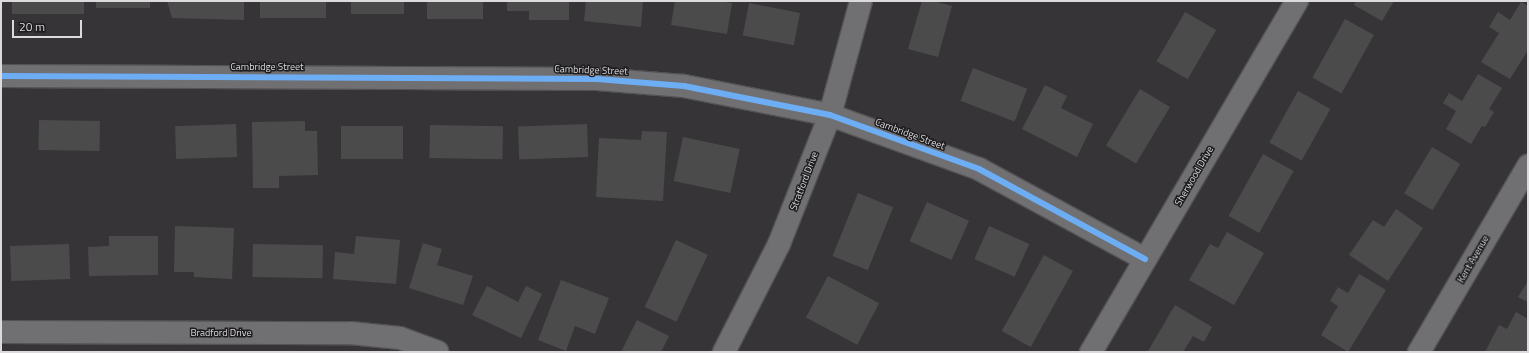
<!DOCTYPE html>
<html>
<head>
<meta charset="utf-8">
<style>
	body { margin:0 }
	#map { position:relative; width:1529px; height:353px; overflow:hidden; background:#363437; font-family:"Titillium Web",sans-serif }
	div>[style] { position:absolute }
	.building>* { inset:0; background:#4c4b4c; transform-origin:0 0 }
	.roads { filter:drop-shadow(1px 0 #535254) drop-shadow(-1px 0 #535254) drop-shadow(0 1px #535254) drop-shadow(0 -1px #535254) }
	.minor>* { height:22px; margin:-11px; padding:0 11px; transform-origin:11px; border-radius:11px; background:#706f71 }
	.cycleway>* { height:6px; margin:-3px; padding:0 3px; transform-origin:3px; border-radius:3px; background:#6dadf4 }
	span { translate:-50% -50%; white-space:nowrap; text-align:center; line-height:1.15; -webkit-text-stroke:3px #1d1c1e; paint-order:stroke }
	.street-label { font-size:10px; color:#dddadd }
	.frame { position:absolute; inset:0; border:2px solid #dddadd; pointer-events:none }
	.scale { position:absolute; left:12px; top:20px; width:70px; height:18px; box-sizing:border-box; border:2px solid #dddadd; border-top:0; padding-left:5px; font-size:12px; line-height:14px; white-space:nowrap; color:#dddadd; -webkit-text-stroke:3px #1d1c1e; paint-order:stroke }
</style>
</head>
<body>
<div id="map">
	<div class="building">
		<i style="left:12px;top:1px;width:72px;height:13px"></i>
		<i style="left:96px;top:1px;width:54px;height:7px"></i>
		<i style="clip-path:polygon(167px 1px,244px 1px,244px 20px,172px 18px)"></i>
		<i style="left:260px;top:1px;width:66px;height:17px"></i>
		<i style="left:351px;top:1px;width:53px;height:13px"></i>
		<i style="left:427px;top:1px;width:56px;height:18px"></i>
		<i style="clip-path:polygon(507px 1px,569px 1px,569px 20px,529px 20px,529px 11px,507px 11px)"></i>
		<i style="clip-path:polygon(586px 1px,643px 1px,641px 27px,584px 21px)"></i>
		<i style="clip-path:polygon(675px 1px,718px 1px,732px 3px,727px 34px,671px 25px)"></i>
		<i style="clip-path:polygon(922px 1px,933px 1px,952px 6px,938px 57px,908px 49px)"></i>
		<i style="clip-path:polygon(1356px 1px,1394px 1px,1382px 21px,1354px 5px)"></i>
		<i style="clip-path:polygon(1521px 2px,1528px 6px,1528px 50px,1510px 79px,1481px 62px,1499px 33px,1489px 27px,1498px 12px,1510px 20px)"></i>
		<i style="left:749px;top:3px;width:52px;height:33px;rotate:11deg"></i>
		<i style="left:1185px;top:12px;width:36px;height:57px;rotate:30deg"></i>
		<i style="left:1345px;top:19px;width:33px;height:67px;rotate:29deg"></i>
		<i style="left:973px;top:68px;width:58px;height:35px;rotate:21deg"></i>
		<i style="clip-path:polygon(1478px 74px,1502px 88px,1489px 109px,1494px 112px,1485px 127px,1482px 126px,1471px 144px,1446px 129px,1456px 111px,1443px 103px,1449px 93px,1462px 101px)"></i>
		<i style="clip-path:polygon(1045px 85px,1067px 96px,1061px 108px,1093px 124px,1077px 157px,1022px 129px)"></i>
		<i style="left:1140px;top:89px;width:35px;height:66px;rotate:31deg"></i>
		<i style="left:1298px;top:91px;width:37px;height:59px;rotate:29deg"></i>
		<i style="left:39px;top:120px;width:61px;height:30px;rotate:1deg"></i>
		<i style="clip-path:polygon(305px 121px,305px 131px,317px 131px,318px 175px,279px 176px,279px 188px,253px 188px,252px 122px)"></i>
		<i style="left:236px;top:124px;width:33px;height:61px;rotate:88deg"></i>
		<i style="left:587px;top:124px;width:33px;height:69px;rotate:88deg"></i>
		<i style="left:430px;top:125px;width:73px;height:33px;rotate:1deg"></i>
		<i style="left:341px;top:126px;width:62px;height:33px"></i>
		<i style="clip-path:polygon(642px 131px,667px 132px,663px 201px,596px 197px,599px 138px,641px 140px)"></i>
		<i style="left:683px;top:137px;width:58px;height:45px;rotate:12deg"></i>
		<i style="left:1432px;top:147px;width:33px;height:54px;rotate:31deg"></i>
		<i style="left:1263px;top:154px;width:35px;height:71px;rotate:29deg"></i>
		<i style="left:858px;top:193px;width:38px;height:68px;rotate:22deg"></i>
		<i style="left:927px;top:202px;width:46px;height:43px;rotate:24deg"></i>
		<i style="clip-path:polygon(1396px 209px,1423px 228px,1388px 281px,1349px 255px,1373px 220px,1384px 227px)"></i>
		<i style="clip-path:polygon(175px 226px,234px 228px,232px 279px,194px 277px,194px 272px,174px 272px)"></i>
		<i style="left:989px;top:226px;width:44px;height:36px;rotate:24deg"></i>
		<i style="clip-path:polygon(1227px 232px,1264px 253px,1234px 305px,1189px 280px,1210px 244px,1218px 248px)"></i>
		<i style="clip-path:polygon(109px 236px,158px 236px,158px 275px,89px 276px,88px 247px,109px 246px)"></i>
		<i style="clip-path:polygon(356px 236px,400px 240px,396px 284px,333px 279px,335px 252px,354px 254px)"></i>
		<i style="left:676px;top:240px;width:35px;height:74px;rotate:25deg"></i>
		<i style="clip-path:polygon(423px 243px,442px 249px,437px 265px,473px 276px,463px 305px,409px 288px)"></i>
		<i style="left:69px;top:244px;width:35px;height:59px;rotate:88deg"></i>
		<i style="left:253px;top:244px;width:70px;height:33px;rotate:1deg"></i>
		<i style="left:1044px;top:255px;width:33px;height:87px;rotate:29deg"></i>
		<i style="clip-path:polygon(1359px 274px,1386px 290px,1348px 352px,1321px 335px,1338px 306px,1330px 301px,1338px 287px,1348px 293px)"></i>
		<i style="left:828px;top:276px;width:58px;height:47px;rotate:28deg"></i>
		<i style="clip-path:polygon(561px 280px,609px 298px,595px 334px,575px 326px,566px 351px,538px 340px)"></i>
		<i style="clip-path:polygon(1528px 281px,1528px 302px,1518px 297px)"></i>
		<i style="clip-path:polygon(487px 286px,518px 302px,526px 286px,542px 294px,521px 338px,472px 315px)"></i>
		<i style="clip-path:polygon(1175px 305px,1212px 327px,1204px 342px,1193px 336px,1183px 352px,1150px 352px,1148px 351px)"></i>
		<i style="clip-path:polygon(1516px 312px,1528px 319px,1528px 352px,1485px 352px,1499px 325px,1507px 329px)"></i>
		<i style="clip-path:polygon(637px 320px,669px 336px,661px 352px,621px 352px)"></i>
	</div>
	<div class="roads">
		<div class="minor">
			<i style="left:1px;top:76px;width:596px;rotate:0.29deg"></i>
			<i style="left:597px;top:79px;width:87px;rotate:4.6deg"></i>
			<i style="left:684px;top:86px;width:149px;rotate:11.2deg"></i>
			<i style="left:830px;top:115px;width:158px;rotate:19.9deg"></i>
			<i style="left:979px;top:169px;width:189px;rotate:28.5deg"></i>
			<i style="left:1px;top:332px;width:349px;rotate:0.2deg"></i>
			<i style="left:350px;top:333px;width:50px;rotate:5.7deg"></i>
			<i style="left:400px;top:338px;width:40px;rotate:20.2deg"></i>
			<i style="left:724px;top:352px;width:121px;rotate:-63deg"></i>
			<i style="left:779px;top:244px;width:139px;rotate:-68.4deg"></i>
			<i style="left:830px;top:115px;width:118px;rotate:-74.8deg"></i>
			<i style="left:1091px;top:352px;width:407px;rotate:-59.6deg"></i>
			<i style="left:1419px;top:352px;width:216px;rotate:-59.6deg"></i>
		</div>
	</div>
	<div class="cycleway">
		<i style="left:1px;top:76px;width:596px;rotate:0.29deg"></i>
		<i style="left:597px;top:79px;width:87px;rotate:4.6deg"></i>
		<i style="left:684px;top:86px;width:149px;rotate:11.2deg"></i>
		<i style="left:830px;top:115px;width:158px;rotate:19.9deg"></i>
		<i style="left:979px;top:169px;width:189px;rotate:28.5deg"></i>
	</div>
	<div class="street-label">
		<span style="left:267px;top:67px">Cambridge Street</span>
		<span style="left:591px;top:70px;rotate:2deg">Cambridge Street</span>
		<span style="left:910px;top:134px;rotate:20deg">Cambridge Street</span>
		<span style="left:1194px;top:176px;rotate:-60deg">Sherwood Drive</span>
		<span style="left:804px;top:181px;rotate:-69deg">Stratford Drive</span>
		<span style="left:1473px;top:259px;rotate:-60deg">Kent Avenue</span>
		<span style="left:221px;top:333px">Bradford Drive</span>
	</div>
	<div class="frame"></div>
	<div class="scale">20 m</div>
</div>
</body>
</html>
